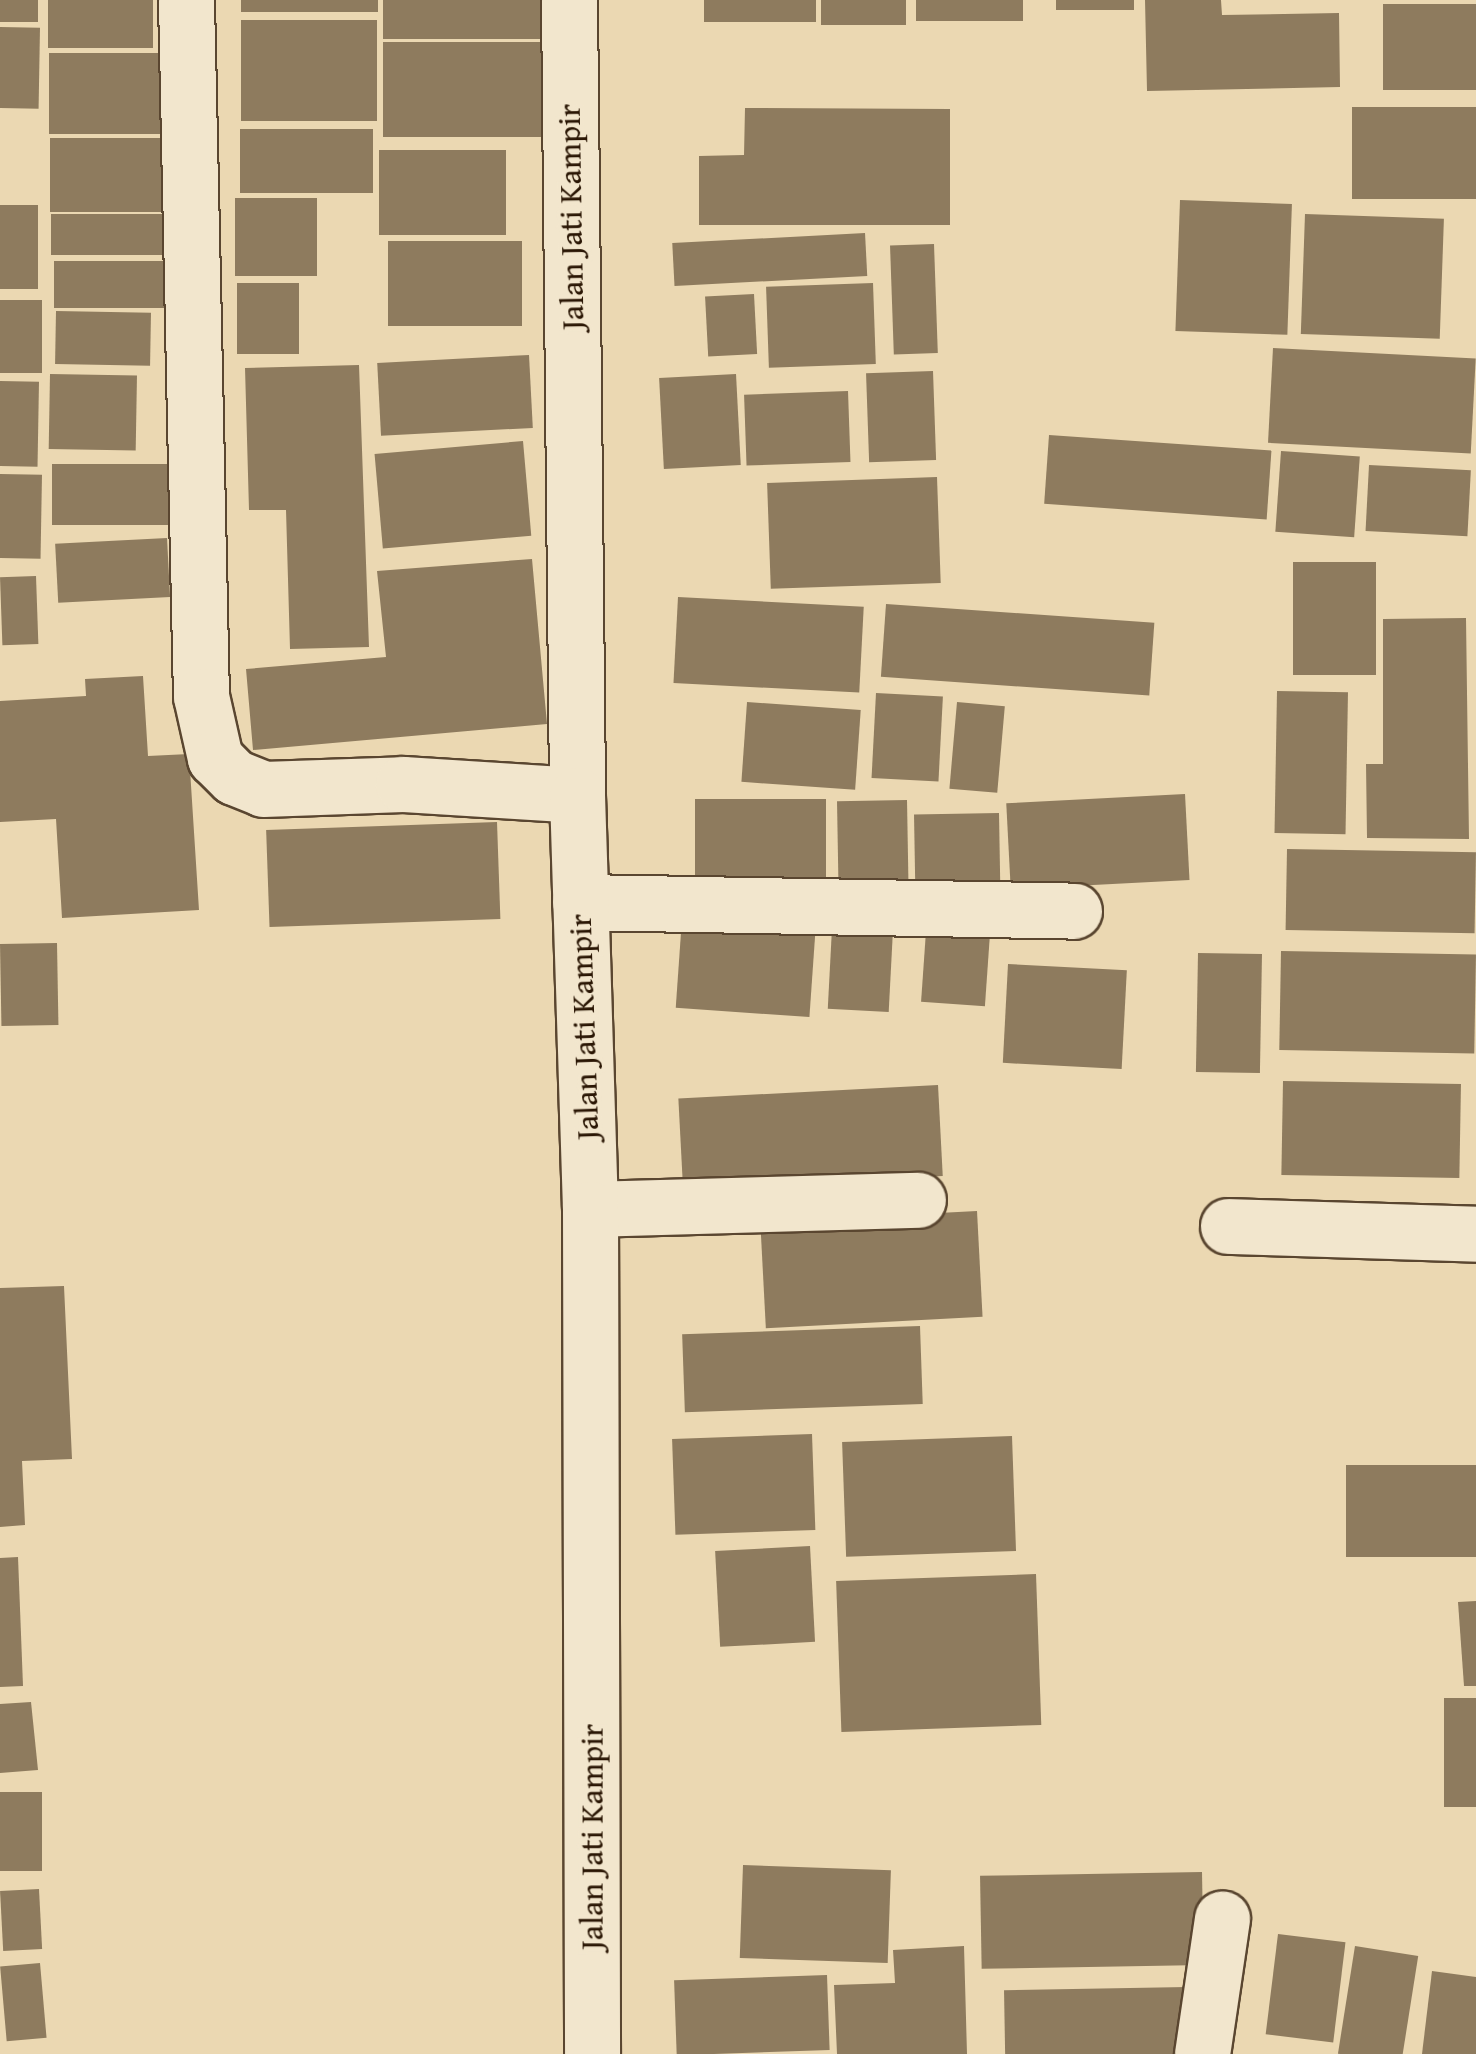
<!DOCTYPE html>
<html>
<head>
<meta charset="utf-8">
<style>
	body { margin:0 }
	#map { position:relative; width:1476px; height:2054px; overflow:hidden; background:#ebd8b2; font-family:"Gentium Book Plus",serif }
	div>[style] { position:absolute }
	.building>* { inset:0; background:#8e7b5e; transform-origin:0 0 }
	.roads { filter:drop-shadow(2px 0 #5a4630) drop-shadow(-2px 0 #5a4630) drop-shadow(0 2px #5a4630) drop-shadow(0 -2px #5a4630) }
	.minor>* { height:55px; margin:-27.5px; padding:0 27.5px; transform-origin:27.5px; border-radius:27.5px; background:#f2e6cd }
	.tertiary>* { height:55px; margin:-27.5px; padding:0 27.5px; transform-origin:27.5px; border-radius:27.5px; background:#f2e6cd }
	span { translate:-50% -50%; white-space:nowrap; text-align:center; line-height:1.15; -webkit-text-stroke:8px #f2e6cd; paint-order:stroke }
	.street-label { font-size:32px; color:#2a1604 }
</style>
</head>
<body>
<div id="map">
	<div class="building">
		<i style="left:0;top:0;width:38px;height:22px"></i>
		<i style="left:48px;top:0;width:105px;height:48px"></i>
		<i style="left:241px;top:0;width:137px;height:12px"></i>
		<i style="left:383px;top:0;width:160px;height:39px"></i>
		<i style="left:704px;top:0;width:112px;height:22px"></i>
		<i style="left:821px;top:0;width:85px;height:25px"></i>
		<i style="left:916px;top:0;width:107px;height:21px"></i>
		<i style="left:1056px;top:0;width:78px;height:10px"></i>
		<i style="clip-path:polygon(1145px 0,1221px 0,1222px 15px,1339px 13px,1340px 87px,1147px 91px)"></i>
		<i style="left:1476px;top:4px;width:86px;height:93px;rotate:90deg"></i>
		<i style="left:241px;top:20px;width:136px;height:101px"></i>
		<i style="left:0;top:27px;width:40px;height:81px;rotate:1deg"></i>
		<i style="left:383px;top:42px;width:166px;height:95px"></i>
		<i style="left:49px;top:53px;width:128px;height:81px"></i>
		<i style="left:1476px;top:107px;width:92px;height:124px;rotate:90deg"></i>
		<i style="clip-path:polygon(745px 108px,950px 109px,950px 225px,699px 225px,699px 156px,744px 155px)"></i>
		<i style="left:240px;top:129px;width:133px;height:64px"></i>
		<i style="left:50px;top:138px;width:125px;height:74px"></i>
		<i style="left:379px;top:150px;width:127px;height:85px"></i>
		<i style="left:235px;top:198px;width:82px;height:78px"></i>
		<i style="left:1180px;top:200px;width:112px;height:131px;rotate:2deg"></i>
		<i style="left:0;top:205px;width:38px;height:84px"></i>
		<i style="left:51px;top:214px;width:115px;height:41px"></i>
		<i style="left:1305px;top:214px;width:139px;height:120px;rotate:2deg"></i>
		<i style="left:865px;top:233px;width:43px;height:193px;rotate:87deg"></i>
		<i style="left:388px;top:241px;width:134px;height:85px"></i>
		<i style="left:934px;top:244px;width:109px;height:44px;rotate:88deg"></i>
		<i style="left:54px;top:261px;width:122px;height:47px"></i>
		<i style="left:237px;top:283px;width:62px;height:71px"></i>
		<i style="left:873px;top:283px;width:81px;height:107px;rotate:88deg"></i>
		<i style="left:754px;top:294px;width:60px;height:49px;rotate:87deg"></i>
		<i style="left:0;top:300px;width:42px;height:73px"></i>
		<i style="left:56px;top:311px;width:95px;height:53px;rotate:1deg"></i>
		<i style="left:1273px;top:348px;width:203px;height:95px;rotate:3deg"></i>
		<i style="left:529px;top:355px;width:73px;height:152px;rotate:87deg"></i>
		<i style="clip-path:polygon(359px 365px,369px 647px,290px 649px,286px 510px,249px 510px,245px 368px)"></i>
		<i style="left:933px;top:371px;width:89px;height:67px;rotate:88deg"></i>
		<i style="left:50px;top:374px;width:87px;height:75px;rotate:1deg"></i>
		<i style="left:736px;top:374px;width:91px;height:77px;rotate:87deg"></i>
		<i style="left:0;top:381px;width:39px;height:85px;rotate:1deg"></i>
		<i style="left:848px;top:391px;width:71px;height:104px;rotate:88deg"></i>
		<i style="left:1049px;top:435px;width:223px;height:69px;rotate:4deg"></i>
		<i style="left:523px;top:441px;width:95px;height:149px;rotate:85deg"></i>
		<i style="left:1281px;top:451px;width:79px;height:81px;rotate:4deg"></i>
		<i style="left:52px;top:464px;width:122px;height:61px"></i>
		<i style="left:1369px;top:465px;width:102px;height:66px;rotate:3deg"></i>
		<i style="left:0;top:474px;width:42px;height:84px;rotate:1deg"></i>
		<i style="left:937px;top:477px;width:106px;height:170px;rotate:88deg"></i>
		<i style="left:167px;top:538px;width:59px;height:112px;rotate:87deg"></i>
		<i style="clip-path:polygon(532px 559px,547px 724px,253px 750px,246px 669px,386px 657px,377px 571px)"></i>
		<i style="left:1293px;top:562px;width:83px;height:113px"></i>
		<i style="left:36px;top:576px;width:68px;height:36px;rotate:88deg"></i>
		<i style="left:678px;top:597px;width:186px;height:86px;rotate:3deg"></i>
		<i style="left:886px;top:604px;width:269px;height:73px;rotate:4deg"></i>
		<i style="clip-path:polygon(1466px 618px,1469px 839px,1367px 838px,1366px 764px,1383px 764px,1383px 619px)"></i>
		<i style="clip-path:polygon(143px 676px,148px 756px,189px 754px,199px 910px,62px 918px,56px 819px,0 822px,0 701px,86px 696px,85px 679px)"></i>
		<i style="left:1277px;top:691px;width:71px;height:142px;rotate:1deg"></i>
		<i style="left:876px;top:693px;width:67px;height:85px;rotate:3deg"></i>
		<i style="left:747px;top:702px;width:114px;height:80px;rotate:4deg"></i>
		<i style="left:957px;top:702px;width:48px;height:87px;rotate:5deg"></i>
		<i style="left:1185px;top:794px;width:86px;height:179px;rotate:87deg"></i>
		<i style="left:695px;top:799px;width:131px;height:88px"></i>
		<i style="left:907px;top:800px;width:79px;height:70px;rotate:89deg"></i>
		<i style="left:999px;top:813px;width:72px;height:85px;rotate:89deg"></i>
		<i style="left:497px;top:822px;width:97px;height:231px;rotate:88deg"></i>
		<i style="left:1287px;top:849px;width:189px;height:81px;rotate:1deg"></i>
		<i style="left:683px;top:904px;width:134px;height:104px;rotate:4deg"></i>
		<i style="left:833px;top:909px;width:61px;height:100px;rotate:3deg"></i>
		<i style="left:927px;top:917px;width:64px;height:85px;rotate:4deg"></i>
		<i style="left:57px;top:943px;width:82px;height:57px;rotate:89deg"></i>
		<i style="left:1281px;top:951px;width:195px;height:99px;rotate:1deg"></i>
		<i style="left:1198px;top:953px;width:64px;height:119px;rotate:1deg"></i>
		<i style="left:1008px;top:964px;width:119px;height:99px;rotate:3deg"></i>
		<i style="left:1283px;top:1081px;width:178px;height:94px;rotate:1deg"></i>
		<i style="left:938px;top:1085px;width:91px;height:260px;rotate:87deg"></i>
		<i style="left:977px;top:1211px;width:106px;height:217px;rotate:87deg"></i>
		<i style="clip-path:polygon(64px 1286px,72px 1459px,22px 1461px,25px 1525px,0 1527px,0 1288px)"></i>
		<i style="left:920px;top:1326px;width:78px;height:238px;rotate:88deg"></i>
		<i style="left:812px;top:1434px;width:96px;height:140px;rotate:88deg"></i>
		<i style="left:1012px;top:1436px;width:115px;height:170px;rotate:88deg"></i>
		<i style="left:1476px;top:1465px;width:92px;height:130px;rotate:90deg"></i>
		<i style="left:810px;top:1546px;width:96px;height:95px;rotate:87deg"></i>
		<i style="clip-path:polygon(18px 1557px,23px 1686px,0 1687px,0 1558px)"></i>
		<i style="left:1036px;top:1574px;width:151px;height:200px;rotate:88deg"></i>
		<i style="clip-path:polygon(1476px 1601px,1476px 1686px,1464px 1686px,1458px 1602px)"></i>
		<i style="left:1444px;top:1698px;width:32px;height:109px"></i>
		<i style="clip-path:polygon(31px 1702px,38px 1770px,0 1773px,0 1704px)"></i>
		<i style="left:0;top:1792px;width:42px;height:79px"></i>
		<i style="left:743px;top:1865px;width:148px;height:93px;rotate:2deg"></i>
		<i style="left:1202px;top:1872px;width:93px;height:222px;rotate:89deg"></i>
		<i style="left:39px;top:1889px;width:60px;height:39px;rotate:87deg"></i>
		<i style="left:1278px;top:1934px;width:68px;height:101px;rotate:7deg"></i>
		<i style="clip-path:polygon(964px 1946px,967px 2054px,837px 2054px,834px 1985px,895px 1983px,893px 1950px)"></i>
		<i style="left:1355px;top:1946px;width:64px;height:109px;rotate:9deg"></i>
		<i style="left:40px;top:1963px;width:75px;height:40px;rotate:85deg"></i>
		<i style="clip-path:polygon(1432px 1971px,1476px 1977px,1476px 2054px,1422px 2054px)"></i>
		<i style="left:827px;top:1975px;width:75px;height:153px;rotate:88deg"></i>
		<i style="left:1187px;top:1987px;width:67px;height:183px;rotate:89deg"></i>
	</div>
	<div class="roads">
		<div class="minor">
			<i style="left:186px;top:0;width:696px;rotate:88.77deg"></i>
			<i style="left:201px;top:696px;width:64px;rotate:77.3deg"></i>
			<i style="left:215px;top:758px;width:27px;rotate:45deg"></i>
			<i style="left:234px;top:777px;width:31px;rotate:22deg"></i>
			<i style="left:263px;top:789px;width:140px;rotate:-2deg"></i>
			<i style="left:403px;top:784px;width:174px;rotate:3.6deg"></i>
			<i style="left:580px;top:902px;width:494px;rotate:1deg"></i>
			<i style="left:590px;top:1209px;width:328px;rotate:-1.6deg"></i>
			<i style="left:1228px;top:1226px;width:248px;rotate:1.8deg"></i>
			<i style="left:1202px;top:2054px;width:137px;rotate:-81.6deg"></i>
		</div>
		<div class="tertiary">
			<i style="left:569px;top:0;width:795px;rotate:89.42deg"></i>
			<i style="left:577px;top:795px;width:414px;rotate:88.2deg"></i>
			<i style="left:590px;top:1209px;width:845px;rotate:89.86deg"></i>
		</div>
	</div>
	<div class="street-label">
		<span style="left:571px;top:217px;rotate:-91deg">Jalan Jati Kampir</span>
		<span style="left:584px;top:1027px;rotate:-92deg">Jalan Jati Kampir</span>
		<span style="left:592px;top:1837px;rotate:-90deg">Jalan Jati Kampir</span>
	</div>
</div>
</body>
</html>
